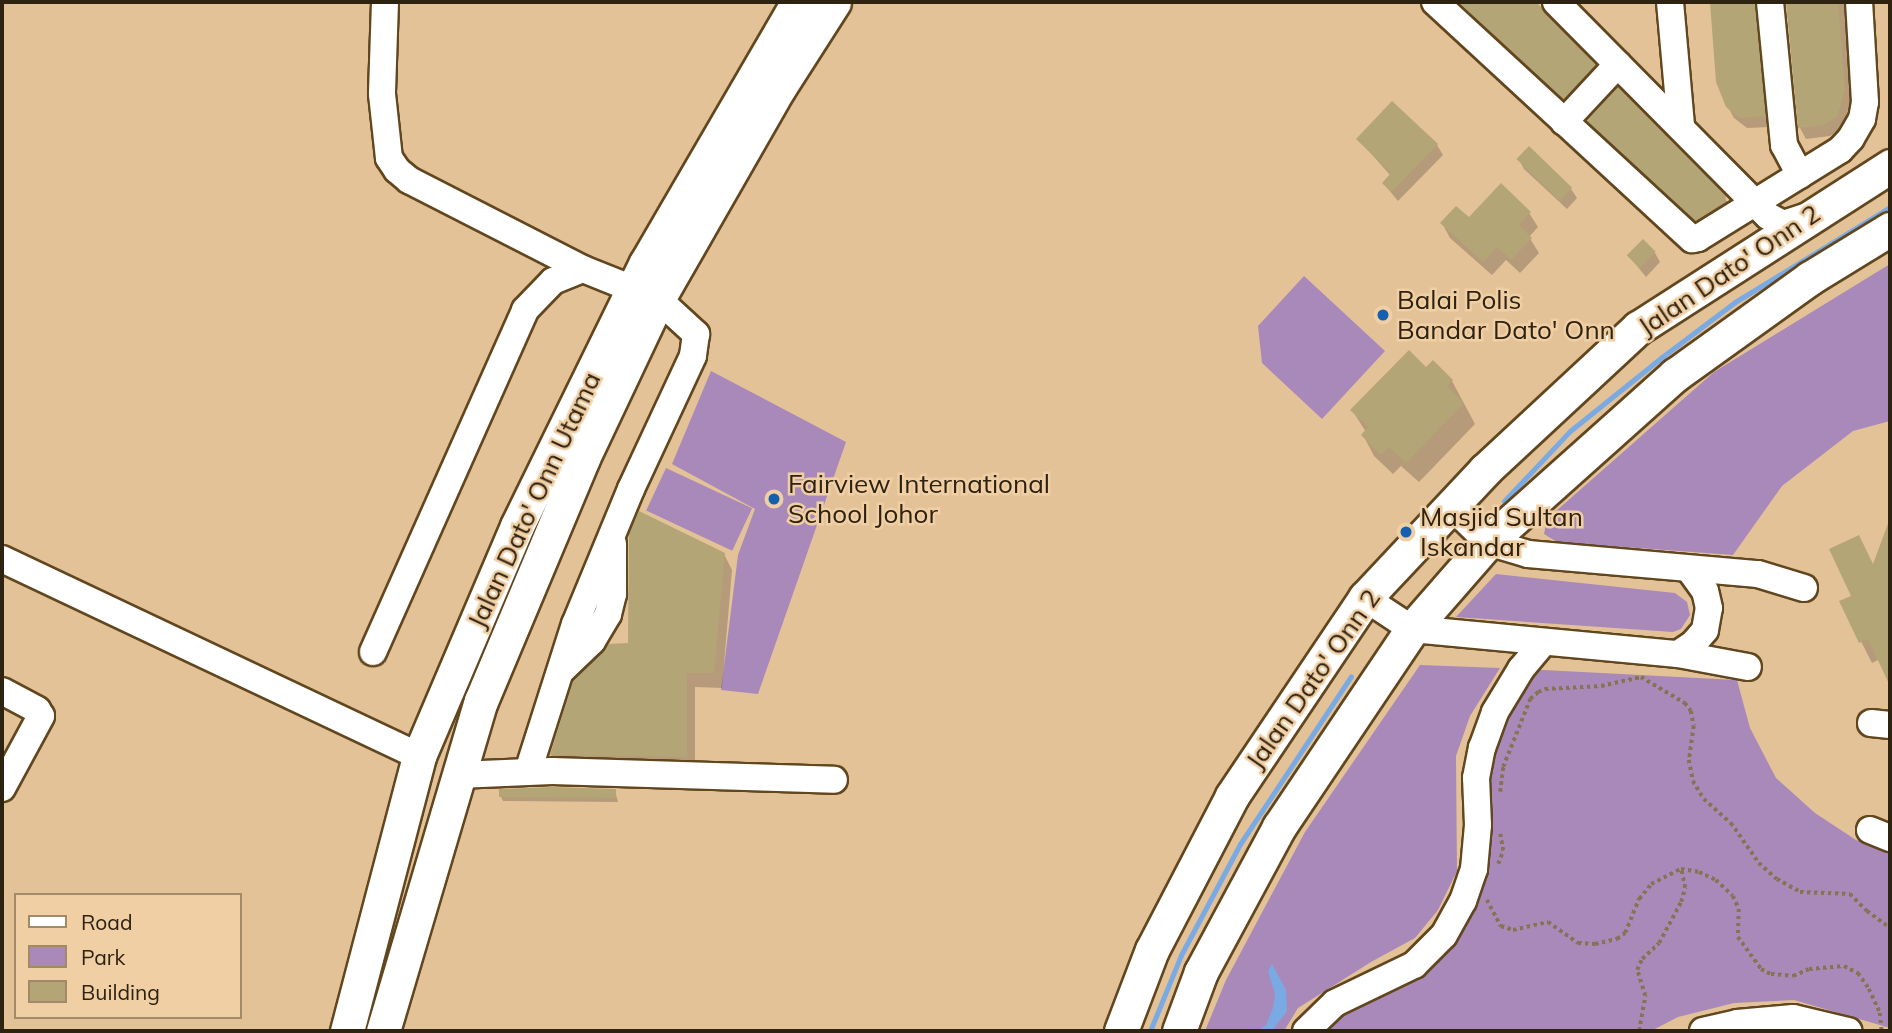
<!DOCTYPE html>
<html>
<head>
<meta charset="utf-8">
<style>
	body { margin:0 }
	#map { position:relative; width:1892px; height:1033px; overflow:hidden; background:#e3c298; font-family:Mulish,sans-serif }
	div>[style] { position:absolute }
	.green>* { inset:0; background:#a989ba; transform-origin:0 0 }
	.water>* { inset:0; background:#79aae4 }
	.shadow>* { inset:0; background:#0003 }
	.stream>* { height:5px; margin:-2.5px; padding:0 2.5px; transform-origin:2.5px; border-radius:2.5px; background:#79aae4 }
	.building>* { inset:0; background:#b3a575; transform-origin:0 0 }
	.path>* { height:3.5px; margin-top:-1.75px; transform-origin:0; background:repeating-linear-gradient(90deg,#887254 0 3.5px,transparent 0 7px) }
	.roads { filter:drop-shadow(2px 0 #61461e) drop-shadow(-2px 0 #61461e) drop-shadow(0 2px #61461e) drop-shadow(0 -2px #61461e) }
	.minor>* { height:26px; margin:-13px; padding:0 13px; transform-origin:13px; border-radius:13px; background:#fff }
	.major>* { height:33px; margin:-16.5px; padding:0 16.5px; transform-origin:16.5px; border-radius:16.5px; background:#fff }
	.dots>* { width:19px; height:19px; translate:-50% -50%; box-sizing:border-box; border:4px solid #f0cfa4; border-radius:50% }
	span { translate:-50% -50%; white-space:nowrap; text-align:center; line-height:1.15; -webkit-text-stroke:5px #f0cfa4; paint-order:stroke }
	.street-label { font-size:26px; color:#2e2211 }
	.poi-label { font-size:26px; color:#2e2211 }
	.left { translate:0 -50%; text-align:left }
	.frame { position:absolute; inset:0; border:4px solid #2e2211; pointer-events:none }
	.legend { position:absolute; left:14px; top:893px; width:228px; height:126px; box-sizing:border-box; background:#f0cfa4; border:2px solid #a28a69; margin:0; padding:9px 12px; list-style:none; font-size:21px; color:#2e2211 }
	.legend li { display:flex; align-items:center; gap:14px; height:35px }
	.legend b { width:35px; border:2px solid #a28a69 }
</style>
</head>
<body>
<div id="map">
	<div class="green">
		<i style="clip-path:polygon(1890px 264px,1890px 421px,1853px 431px,1782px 486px,1733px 555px,1557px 542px,1544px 534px,1547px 519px,1714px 372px)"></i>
		<i style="clip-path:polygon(1304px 276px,1385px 351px,1322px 419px,1262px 363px,1258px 326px)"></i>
		<i style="clip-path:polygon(711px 371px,846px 442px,758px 694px,721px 690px,738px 555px,755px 509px,672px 464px)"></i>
		<i style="left:666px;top:468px;width:95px;height:47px;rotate:25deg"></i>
		<i style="clip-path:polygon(1496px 574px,1675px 593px,1687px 602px,1690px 615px,1681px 629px,1673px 632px,1456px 617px)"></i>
		<i style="clip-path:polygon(1420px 665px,1500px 668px,1470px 716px,1456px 756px,1457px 871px,1438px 910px,1415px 938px,1371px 962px,1298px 1008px,1284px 1031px,1205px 1031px,1226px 980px,1305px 832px)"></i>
		<i style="clip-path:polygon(1522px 669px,1737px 680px,1750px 728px,1776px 778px,1815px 813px,1856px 840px,1890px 853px,1890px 1028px,1794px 1000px,1734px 1003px,1678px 1017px,1651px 1031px,1313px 1031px,1377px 987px,1458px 910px,1472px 780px)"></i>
	</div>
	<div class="water">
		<i style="clip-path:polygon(1272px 964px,1286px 990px,1287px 1011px,1272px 1031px,1258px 1031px,1266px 1025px,1273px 1008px,1275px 994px,1268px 971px)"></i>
	</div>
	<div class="shadow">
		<i style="clip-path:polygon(1459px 2px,1532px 2px,1594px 66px,1600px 75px,1570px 108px)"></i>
		<i style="clip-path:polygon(1711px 2px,1766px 2px,1770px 127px,1747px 128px,1734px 118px,1728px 107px,1718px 82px)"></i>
		<i style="clip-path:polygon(1787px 2px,1844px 2px,1850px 101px,1843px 128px,1830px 136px,1806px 139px,1800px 128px)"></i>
		<i style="clip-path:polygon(1392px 103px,1437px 145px,1443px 155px,1398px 201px,1384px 184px,1391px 176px,1358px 139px)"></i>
		<i style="clip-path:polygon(1589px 121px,1724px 197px,1731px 208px,1703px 231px,1595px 132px)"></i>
		<i style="clip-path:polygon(1519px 159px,1571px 189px,1577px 198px,1567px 209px,1524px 169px)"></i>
		<i style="clip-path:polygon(1529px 213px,1538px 227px,1529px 237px,1539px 253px,1520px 273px,1506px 260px,1492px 275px,1450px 238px,1442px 223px)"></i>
		<i style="clip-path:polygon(1655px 253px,1660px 262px,1646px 277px,1629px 256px)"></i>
		<i style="clip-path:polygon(1426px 369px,1452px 381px,1475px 424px,1419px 482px,1401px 466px,1393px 474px,1374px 456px,1363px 435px,1366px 432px,1352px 410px)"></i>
		<i style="clip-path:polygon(1889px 531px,1890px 531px,1890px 682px,1880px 659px,1872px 663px,1841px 602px,1853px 597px,1874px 566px)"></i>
		<i style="clip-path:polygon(724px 554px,732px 570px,722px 688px,695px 687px,695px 772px,560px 770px,551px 755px,575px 682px,629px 644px)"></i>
		<i style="clip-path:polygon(615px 791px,618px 802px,503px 801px,501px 797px)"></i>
	</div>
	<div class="stream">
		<i style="left:1504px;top:501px;width:96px;rotate:-46.7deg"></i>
		<i style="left:1570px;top:431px;width:118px;rotate:-38.8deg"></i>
		<i style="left:1662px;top:357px;width:91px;rotate:-37deg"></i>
		<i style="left:1735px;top:302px;width:182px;rotate:-31.5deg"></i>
		<i style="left:1150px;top:1031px;width:82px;rotate:-67.8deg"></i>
		<i style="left:1181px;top:955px;width:126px;rotate:-62deg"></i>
		<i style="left:1240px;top:844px;width:201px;rotate:-56.5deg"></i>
	</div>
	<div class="building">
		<i style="clip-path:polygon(1459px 2px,1536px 2px,1596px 65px,1564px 99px)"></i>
		<i style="clip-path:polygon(1710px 2px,1755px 2px,1765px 116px,1740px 118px,1726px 107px,1716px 82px)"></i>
		<i style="clip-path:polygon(1786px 2px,1838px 2px,1845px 90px,1837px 117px,1824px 125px,1798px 128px)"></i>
		<i style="clip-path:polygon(1618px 87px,1726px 196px,1725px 201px,1696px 221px,1587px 121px)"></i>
		<i style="clip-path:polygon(1392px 101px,1438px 144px,1391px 192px,1382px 183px,1391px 173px,1356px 139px)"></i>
		<i style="left:1529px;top:146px;width:60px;height:18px;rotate:44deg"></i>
		<i style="clip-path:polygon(1501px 183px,1531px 212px,1519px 225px,1532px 238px,1511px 260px,1497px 247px,1483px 262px,1440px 223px,1456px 206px,1469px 217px)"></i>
		<i style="left:1643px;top:239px;width:18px;height:23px;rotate:45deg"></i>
		<i style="clip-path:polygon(1409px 350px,1426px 367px,1433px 360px,1453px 380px,1447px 386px,1464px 403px,1406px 463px,1389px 447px,1381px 455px,1361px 435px,1368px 427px,1350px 410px)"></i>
		<i style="clip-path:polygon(639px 511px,725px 553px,714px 673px,687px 673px,687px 757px,550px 755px,573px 681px,609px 644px,628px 643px,629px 534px)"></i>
		<i style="clip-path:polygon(1889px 521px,1890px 522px,1890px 686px,1868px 639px,1859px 643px,1839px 601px,1851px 596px,1829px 549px,1859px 535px,1873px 564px)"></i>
		<i style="clip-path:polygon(552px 787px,616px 789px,616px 798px,499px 797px,499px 789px)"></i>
	</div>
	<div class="path">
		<i style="left:1500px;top:792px;width:25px;rotate:-83deg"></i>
		<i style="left:1503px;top:767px;width:73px;rotate:-68.3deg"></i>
		<i style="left:1530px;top:699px;width:11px;rotate:-41deg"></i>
		<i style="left:1538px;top:692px;width:8px;rotate:-23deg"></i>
		<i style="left:1545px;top:689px;width:56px;rotate:-3.1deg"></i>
		<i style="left:1601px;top:686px;width:41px;rotate:-12.7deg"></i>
		<i style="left:1641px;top:677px;width:51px;rotate:30.6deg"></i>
		<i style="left:1685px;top:703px;width:10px;rotate:53deg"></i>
		<i style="left:1691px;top:711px;width:15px;rotate:79deg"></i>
		<i style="left:1694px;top:726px;width:34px;rotate:98deg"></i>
		<i style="left:1689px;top:760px;width:21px;rotate:79deg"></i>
		<i style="left:1693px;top:781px;width:21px;rotate:59deg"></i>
		<i style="left:1704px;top:799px;width:36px;rotate:42deg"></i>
		<i style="left:1731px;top:823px;width:49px;rotate:55deg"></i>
		<i style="left:1759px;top:863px;width:24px;rotate:42deg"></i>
		<i style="left:1777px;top:879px;width:26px;rotate:29deg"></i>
		<i style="left:1800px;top:892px;width:50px;rotate:2.3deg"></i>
		<i style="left:1850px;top:894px;width:24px;rotate:45deg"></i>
		<i style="left:1867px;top:911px;width:29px;rotate:36deg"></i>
		<i style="left:1498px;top:864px;width:14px;rotate:-69deg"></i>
		<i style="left:1503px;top:851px;width:17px;rotate:-100deg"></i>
		<i style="left:1487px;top:900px;width:30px;rotate:62deg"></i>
		<i style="left:1501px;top:926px;width:13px;rotate:18deg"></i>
		<i style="left:1513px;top:930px;width:36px;rotate:-13deg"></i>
		<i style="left:1548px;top:922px;width:37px;rotate:35deg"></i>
		<i style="left:1578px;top:943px;width:17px;rotate:3deg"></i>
		<i style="left:1595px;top:944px;width:23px;rotate:-13deg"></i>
		<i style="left:1617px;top:939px;width:10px;rotate:-37deg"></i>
		<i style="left:1625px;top:933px;width:37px;rotate:-68deg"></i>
		<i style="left:1639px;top:899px;width:19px;rotate:-51deg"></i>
		<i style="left:1651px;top:884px;width:34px;rotate:-27deg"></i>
		<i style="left:1681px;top:869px;width:18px;rotate:9deg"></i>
		<i style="left:1699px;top:872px;width:19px;rotate:25deg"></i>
		<i style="left:1716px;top:880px;width:23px;rotate:43deg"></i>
		<i style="left:1733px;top:896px;width:14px;rotate:65deg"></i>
		<i style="left:1739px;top:909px;width:28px;rotate:92deg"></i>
		<i style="left:1738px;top:937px;width:39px;rotate:54deg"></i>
		<i style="left:1761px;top:969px;width:11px;rotate:27deg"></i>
		<i style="left:1771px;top:974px;width:22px;rotate:5deg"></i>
		<i style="left:1793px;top:976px;width:17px;rotate:-24deg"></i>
		<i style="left:1809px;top:969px;width:35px;rotate:-5deg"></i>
		<i style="left:1844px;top:966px;width:16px;rotate:27deg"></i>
		<i style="left:1858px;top:973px;width:19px;rotate:55deg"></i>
		<i style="left:1869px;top:989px;width:26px;rotate:65deg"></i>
		<i style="left:1880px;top:1013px;width:18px;rotate:84deg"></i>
		<i style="left:1639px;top:1031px;width:36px;rotate:-80deg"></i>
		<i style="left:1645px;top:996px;width:27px;rotate:-107deg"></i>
		<i style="left:1637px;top:970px;width:12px;rotate:-66deg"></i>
		<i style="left:1642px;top:959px;width:23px;rotate:-43deg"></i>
		<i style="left:1659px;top:943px;width:47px;rotate:-61.8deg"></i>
		<i style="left:1681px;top:902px;width:15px;rotate:-74deg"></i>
		<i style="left:1685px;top:888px;width:19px;rotate:-102deg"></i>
	</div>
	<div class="roads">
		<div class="minor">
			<i style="left:385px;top:2px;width:92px;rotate:91.9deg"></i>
			<i style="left:382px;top:94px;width:64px;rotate:83.8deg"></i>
			<i style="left:389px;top:158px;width:14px;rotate:56deg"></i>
			<i style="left:397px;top:170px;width:16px;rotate:40deg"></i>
			<i style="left:409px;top:180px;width:195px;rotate:27.1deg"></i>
			<i style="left:583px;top:269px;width:81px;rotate:21.8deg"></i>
			<i style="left:658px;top:299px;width:52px;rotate:42.6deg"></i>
			<i style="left:696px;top:334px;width:22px;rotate:98deg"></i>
			<i style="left:693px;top:356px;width:147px;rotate:115deg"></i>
			<i style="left:631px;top:489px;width:146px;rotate:112.5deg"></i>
			<i style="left:575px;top:624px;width:154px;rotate:107.7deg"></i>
			<i style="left:1435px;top:2px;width:350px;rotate:42.7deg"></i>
			<i style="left:1692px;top:239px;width:6px;rotate:-9deg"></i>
			<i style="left:1698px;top:238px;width:167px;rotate:-31.8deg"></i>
			<i style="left:1840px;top:150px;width:16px;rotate:-47deg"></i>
			<i style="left:1851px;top:138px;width:22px;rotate:-60deg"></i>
			<i style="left:1862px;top:119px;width:17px;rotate:-80deg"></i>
			<i style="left:1865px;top:102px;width:100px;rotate:-93.4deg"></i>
			<i style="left:1556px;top:2px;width:301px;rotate:45.3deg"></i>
			<i style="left:1768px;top:216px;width:17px;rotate:28deg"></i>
			<i style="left:1783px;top:224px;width:25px;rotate:-18deg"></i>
			<i style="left:1670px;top:2px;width:124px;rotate:84.9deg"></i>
			<i style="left:1770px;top:2px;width:144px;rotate:84.4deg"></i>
			<i style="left:1784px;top:145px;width:34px;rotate:62deg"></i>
			<i style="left:1564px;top:122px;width:79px;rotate:-47deg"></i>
			<i style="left:1452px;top:507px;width:50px;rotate:44.2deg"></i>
			<i style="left:1488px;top:542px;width:42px;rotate:16.7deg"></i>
			<i style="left:1528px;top:554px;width:231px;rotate:5deg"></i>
			<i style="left:1758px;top:574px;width:48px;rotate:16.9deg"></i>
			<i style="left:2px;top:559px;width:461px;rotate:25.3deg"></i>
			<i style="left:1365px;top:598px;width:56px;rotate:33.4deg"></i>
			<i style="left:1412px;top:629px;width:267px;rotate:5.4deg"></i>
			<i style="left:1678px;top:654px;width:71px;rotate:10.5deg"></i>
			<i style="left:373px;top:652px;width:374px;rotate:-66deg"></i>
			<i style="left:525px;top:310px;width:40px;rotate:-46deg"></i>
			<i style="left:553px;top:281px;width:32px;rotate:-22deg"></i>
			<i style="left:1678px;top:654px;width:18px;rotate:-34deg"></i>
			<i style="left:1693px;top:644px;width:18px;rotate:-49deg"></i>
			<i style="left:1705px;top:630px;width:22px;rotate:-80deg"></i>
			<i style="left:1709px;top:608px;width:17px;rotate:-103deg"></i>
			<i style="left:1705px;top:591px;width:27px;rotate:-126deg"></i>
			<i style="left:562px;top:670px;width:42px;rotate:-44deg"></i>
			<i style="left:592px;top:641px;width:31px;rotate:-59deg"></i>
			<i style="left:608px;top:614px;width:21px;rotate:-76deg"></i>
			<i style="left:613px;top:594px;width:50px;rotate:-90deg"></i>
			<i style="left:2px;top:691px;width:40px;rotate:28deg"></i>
			<i style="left:37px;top:710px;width:7px;rotate:56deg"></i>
			<i style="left:41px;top:716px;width:82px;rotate:118.4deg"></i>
			<i style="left:1871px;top:723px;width:19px;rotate:6deg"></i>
			<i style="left:458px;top:775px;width:94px;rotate:-2.4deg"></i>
			<i style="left:552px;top:771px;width:282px;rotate:1.8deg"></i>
			<i style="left:1870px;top:830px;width:22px;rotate:22deg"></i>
			<i style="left:1306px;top:1031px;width:40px;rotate:-44deg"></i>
			<i style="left:1335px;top:1003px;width:88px;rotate:-25.7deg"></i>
			<i style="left:1414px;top:965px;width:42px;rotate:-45deg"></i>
			<i style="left:1444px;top:935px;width:39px;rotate:-61deg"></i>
			<i style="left:1463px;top:901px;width:34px;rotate:-71deg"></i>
			<i style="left:1474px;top:869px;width:44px;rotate:-84.8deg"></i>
			<i style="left:1478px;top:825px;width:47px;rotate:-92.4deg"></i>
			<i style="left:1476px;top:778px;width:31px;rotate:-79deg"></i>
			<i style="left:1482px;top:748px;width:38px;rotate:-70deg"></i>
			<i style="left:1495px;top:712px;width:50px;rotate:-58.8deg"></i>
			<i style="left:1521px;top:669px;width:34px;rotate:-50deg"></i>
			<i style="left:1703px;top:1031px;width:35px;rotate:-13deg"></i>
			<i style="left:1737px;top:1023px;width:56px;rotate:-5.1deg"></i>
			<i style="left:1793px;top:1018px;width:57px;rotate:13.3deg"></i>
		</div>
		<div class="major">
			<i style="left:347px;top:1031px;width:284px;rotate:-75.3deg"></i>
			<i style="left:419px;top:756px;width:250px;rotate:-66.9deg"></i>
			<i style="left:517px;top:526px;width:293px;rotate:-63.9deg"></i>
			<i style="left:646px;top:263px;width:302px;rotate:-59.8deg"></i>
			<i style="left:383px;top:1031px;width:344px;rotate:-73.5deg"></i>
			<i style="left:481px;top:701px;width:264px;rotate:-67.2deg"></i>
			<i style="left:583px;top:458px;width:176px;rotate:-64.7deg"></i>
			<i style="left:658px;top:299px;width:243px;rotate:-60.2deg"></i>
			<i style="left:779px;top:88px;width:102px;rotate:-57.4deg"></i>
			<i style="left:1121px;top:1031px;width:87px;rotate:-69.1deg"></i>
			<i style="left:1152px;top:950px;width:174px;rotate:-62.5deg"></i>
			<i style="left:1232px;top:796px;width:239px;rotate:-56.1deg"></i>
			<i style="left:1365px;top:598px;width:175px;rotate:-46.8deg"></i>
			<i style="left:1485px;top:470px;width:209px;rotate:-42.9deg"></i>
			<i style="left:1638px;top:328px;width:300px;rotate:-32.7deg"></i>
			<i style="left:1179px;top:1031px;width:63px;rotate:-69.6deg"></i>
			<i style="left:1201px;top:972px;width:165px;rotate:-61.7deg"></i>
			<i style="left:1279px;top:827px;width:239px;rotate:-56.1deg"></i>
			<i style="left:1412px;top:629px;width:116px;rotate:-48.9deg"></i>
			<i style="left:1488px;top:542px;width:251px;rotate:-41.8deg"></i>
			<i style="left:1675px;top:375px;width:166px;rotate:-35.7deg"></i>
			<i style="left:1810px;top:278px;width:94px;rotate:-31.5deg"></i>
		</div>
	</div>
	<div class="dots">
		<i style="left:1383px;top:315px;background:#1260af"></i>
		<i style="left:774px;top:499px;background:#1260af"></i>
		<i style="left:1406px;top:532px;background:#1260af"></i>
	</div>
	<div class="street-label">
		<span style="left:1729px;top:270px;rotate:-34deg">Jalan Dato' Onn 2</span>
		<span style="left:534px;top:500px;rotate:-65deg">Jalan Dato' Onn Utama</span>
		<span style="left:1313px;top:679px;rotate:-55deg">Jalan Dato' Onn 2</span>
	</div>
	<div class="poi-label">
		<span class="left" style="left:1397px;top:315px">Balai Polis<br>Bandar Dato' Onn</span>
		<span class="left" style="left:788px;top:499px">Fairview International<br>School Johor</span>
		<span class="left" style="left:1420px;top:532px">Masjid Sultan<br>Iskandar</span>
	</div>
	<div class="frame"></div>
	<ul class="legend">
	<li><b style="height:9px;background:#fff"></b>Road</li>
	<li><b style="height:19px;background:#a989ba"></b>Park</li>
	<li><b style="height:19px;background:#b3a575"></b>Building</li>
	</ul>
</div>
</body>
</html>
